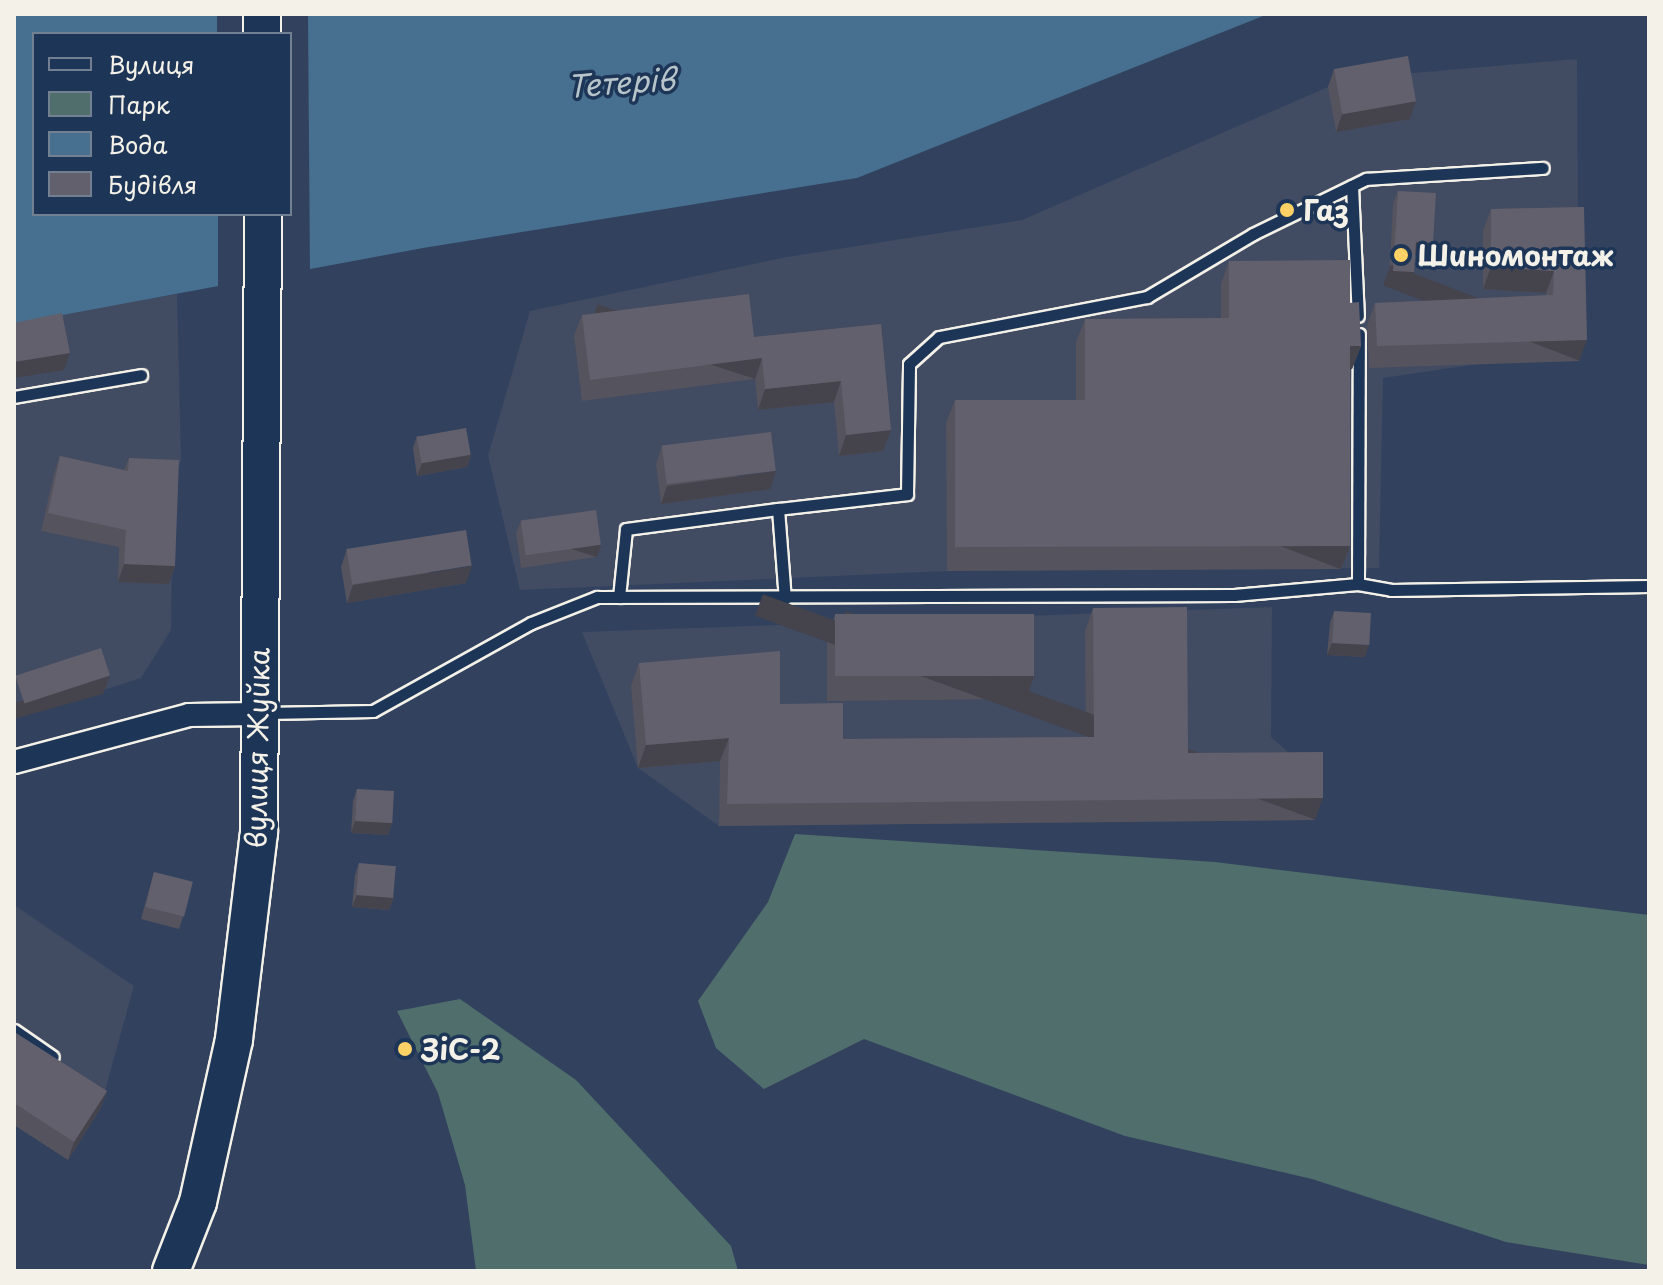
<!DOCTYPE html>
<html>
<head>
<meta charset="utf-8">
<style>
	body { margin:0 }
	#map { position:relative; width:1663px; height:1285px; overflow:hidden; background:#32425e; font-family:"Playpen Sans",sans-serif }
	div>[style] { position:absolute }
	.built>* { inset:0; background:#414b62 }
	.green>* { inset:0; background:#506e6c }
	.water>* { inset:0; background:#476f8f }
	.pier>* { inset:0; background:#32425e }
	.roads { filter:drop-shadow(2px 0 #f4f1e8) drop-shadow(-2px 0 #f4f1e8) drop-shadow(0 2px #f4f1e8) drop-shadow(0 -2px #f4f1e8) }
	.service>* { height:11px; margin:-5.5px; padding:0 5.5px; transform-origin:5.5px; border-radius:5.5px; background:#1d3557 }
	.minor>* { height:22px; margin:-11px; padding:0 11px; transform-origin:11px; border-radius:11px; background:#1d3557 }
	.trunk>* { height:36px; margin:-18px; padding:0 18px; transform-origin:18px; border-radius:18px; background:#1d3557 }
	.wall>* { inset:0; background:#55535e }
	.shaded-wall>* { inset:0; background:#45434c; transform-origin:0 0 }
	.building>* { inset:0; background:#63606d; transform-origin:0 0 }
	.dots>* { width:22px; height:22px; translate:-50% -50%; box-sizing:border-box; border:4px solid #1d3557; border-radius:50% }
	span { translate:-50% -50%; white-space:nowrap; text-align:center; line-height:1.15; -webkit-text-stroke:7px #1d3557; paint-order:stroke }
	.poi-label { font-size:28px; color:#f4f1e8; font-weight:700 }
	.left { translate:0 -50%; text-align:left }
	.street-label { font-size:28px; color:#f4f1e8 }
	.water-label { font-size:30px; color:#b7c4c9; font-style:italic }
	.frame { position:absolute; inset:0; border:16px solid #f4f1e8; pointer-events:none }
	.legend { position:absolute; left:32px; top:32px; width:260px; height:184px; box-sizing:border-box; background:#1d3557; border:2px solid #738091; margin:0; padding:10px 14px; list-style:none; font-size:24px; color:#f4f1e8 }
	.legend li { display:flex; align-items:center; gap:16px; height:40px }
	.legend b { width:40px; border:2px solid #738091 }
</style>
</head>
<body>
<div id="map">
	<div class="built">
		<i style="clip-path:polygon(1577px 59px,1579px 361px,1485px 363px,1383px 378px,1379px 568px,947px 571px,520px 590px,488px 456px,530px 311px,787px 257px,1022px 220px,1328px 87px,1402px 74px)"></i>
		<i style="clip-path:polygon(177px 294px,181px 461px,173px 478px,171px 630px,141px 678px,14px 719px,14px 321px)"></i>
		<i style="clip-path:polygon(1272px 607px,1271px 737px,1314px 775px,1315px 820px,719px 826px,638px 768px,582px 632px)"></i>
		<i style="clip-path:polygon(14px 905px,134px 986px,100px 1109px,68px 1160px,14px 1123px)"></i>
	</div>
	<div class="green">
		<i style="clip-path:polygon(795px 834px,1215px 862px,1649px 915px,1649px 1265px,1506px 1242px,1312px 1179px,1125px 1136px,864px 1039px,764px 1089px,716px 1048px,698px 1001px,768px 902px)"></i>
		<i style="clip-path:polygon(460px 999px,576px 1080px,731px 1246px,738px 1271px,476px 1271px,465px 1185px,438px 1093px,397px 1011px)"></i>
	</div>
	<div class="water">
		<i style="clip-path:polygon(evenodd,14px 14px,1268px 14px,857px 178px,423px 248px,14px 324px,14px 14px,34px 34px,290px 34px,290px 214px,34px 214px,34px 34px)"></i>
	</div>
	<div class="pier">
		<i style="clip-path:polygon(217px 14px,308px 14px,310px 273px,218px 290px,218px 214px,290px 214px,290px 34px,217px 34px)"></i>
	</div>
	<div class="roads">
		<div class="service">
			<i style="left:1352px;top:186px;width:130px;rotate:87.4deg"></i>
			<i style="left:14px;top:397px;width:129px;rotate:-9.8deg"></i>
			<i style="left:778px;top:509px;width:130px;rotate:-6.6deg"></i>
			<i style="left:907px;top:494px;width:130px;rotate:-89.1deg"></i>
			<i style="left:909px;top:364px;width:40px;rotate:-42deg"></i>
			<i style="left:939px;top:337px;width:212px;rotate:-10.9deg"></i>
			<i style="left:1147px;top:297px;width:123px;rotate:-30.7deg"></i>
			<i style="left:1253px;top:234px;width:126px;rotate:-26deg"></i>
			<i style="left:1366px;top:179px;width:177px;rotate:-3.6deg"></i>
			<i style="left:1358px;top:584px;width:34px;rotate:10deg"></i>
			<i style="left:1391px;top:590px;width:258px;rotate:-0.9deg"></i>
			<i style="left:619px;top:597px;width:68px;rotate:-84.1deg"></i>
			<i style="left:626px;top:529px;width:153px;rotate:-7.5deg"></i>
			<i style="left:778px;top:509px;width:90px;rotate:85.6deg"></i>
			<i style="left:266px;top:713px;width:107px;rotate:-1.1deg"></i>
			<i style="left:373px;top:711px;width:181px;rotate:-29.1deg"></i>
			<i style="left:531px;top:623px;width:71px;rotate:-21.5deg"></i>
			<i style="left:597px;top:597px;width:637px;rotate:-0.18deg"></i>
			<i style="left:1234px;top:595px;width:124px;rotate:-5.1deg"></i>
			<i style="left:1358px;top:584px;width:250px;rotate:-89.8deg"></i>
			<i style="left:14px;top:1030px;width:47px;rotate:34.7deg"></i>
		</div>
		<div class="minor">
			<i style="left:14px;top:762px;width:181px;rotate:-15deg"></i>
			<i style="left:189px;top:715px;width:69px;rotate:-0.8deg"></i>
		</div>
		<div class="trunk">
			<i style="left:262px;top:14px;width:20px;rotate:90deg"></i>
			<i style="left:171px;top:1271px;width:74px;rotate:-68.6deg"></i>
			<i style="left:198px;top:1202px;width:167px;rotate:-77.5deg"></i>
			<i style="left:234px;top:1039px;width:208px;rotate:-83.1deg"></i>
			<i style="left:259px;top:833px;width:619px;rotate:-89.63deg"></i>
		</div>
	</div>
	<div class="wall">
		<i style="clip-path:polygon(1334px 69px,1416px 101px,1410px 119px,1336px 132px,1328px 87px)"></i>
		<i style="clip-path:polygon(1398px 191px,1433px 243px,1428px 255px,1415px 254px,1410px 284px,1389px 283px,1393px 203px)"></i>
		<i style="clip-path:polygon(1584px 207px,1579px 361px,1369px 368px,1367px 325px,1375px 303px,1546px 295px,1546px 293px,1483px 289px,1483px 231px,1491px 209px)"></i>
		<i style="clip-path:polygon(1229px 261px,1350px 303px,1361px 346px,1352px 369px,1350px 369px,1350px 546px,1341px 569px,947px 571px,946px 423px,955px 400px,1076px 400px,1076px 342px,1085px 319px,1221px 318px,1221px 284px)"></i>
		<i style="clip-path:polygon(582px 315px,754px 337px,881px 324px,891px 430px,883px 451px,839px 456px,834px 402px,758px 410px,755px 379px,582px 401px,574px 336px)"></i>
		<i style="clip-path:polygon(417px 436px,471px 455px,467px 467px,417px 476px,413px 448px)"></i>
		<i style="clip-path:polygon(662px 446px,770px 489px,661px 504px,656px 464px)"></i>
		<i style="clip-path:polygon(60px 456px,124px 470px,129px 458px,175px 566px,169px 584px,118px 582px,119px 547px,41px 531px,54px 474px)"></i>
		<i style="clip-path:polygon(521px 521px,601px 545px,597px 557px,521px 568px,516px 533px)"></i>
		<i style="clip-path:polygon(347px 549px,466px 583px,347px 603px,341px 567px)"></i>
		<i style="clip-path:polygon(1093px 608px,1188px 753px,1315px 820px,719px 826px,720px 761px,638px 768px,631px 686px,639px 663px,780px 704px,843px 739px,1086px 737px,1085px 631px)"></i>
		<i style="clip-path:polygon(1334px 611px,1365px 657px,1327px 655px,1330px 623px)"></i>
		<i style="clip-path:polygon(835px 615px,1034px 676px,1026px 699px,827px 701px,827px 638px)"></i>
		<i style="clip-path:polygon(357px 789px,392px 823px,388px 835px,351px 833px,353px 801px)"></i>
		<i style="clip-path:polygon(359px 863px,394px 897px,389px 910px,352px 907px,355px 875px)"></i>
		<i style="clip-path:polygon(154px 872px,183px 917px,179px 929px,141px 919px)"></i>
		<i style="clip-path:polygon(14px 1037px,107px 1091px,100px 1109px,68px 1160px,14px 1125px)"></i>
	</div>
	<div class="shaded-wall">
		<i style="clip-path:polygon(1416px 101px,1410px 119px,1336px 132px,1342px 114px)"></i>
		<i style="clip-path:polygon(1416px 242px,1433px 243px,1428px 255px,1411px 254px)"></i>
		<i style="clip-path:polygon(1491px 267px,1554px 271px,1546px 293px,1483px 289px)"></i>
		<i style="clip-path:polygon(1393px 271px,1414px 272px,1410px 284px,1389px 283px)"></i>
		<i style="left:1587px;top:340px;width:22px;height:210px;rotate:111deg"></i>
		<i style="clip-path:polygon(1350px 346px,1361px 346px,1352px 369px,1341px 370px)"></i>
		<i style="clip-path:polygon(70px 353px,64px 370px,14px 378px,14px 362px)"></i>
		<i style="left:762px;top:358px;width:22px;height:173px;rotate:108deg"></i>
		<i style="clip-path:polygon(841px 381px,834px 402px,758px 410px,765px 389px)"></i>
		<i style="clip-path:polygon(891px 430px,883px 451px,839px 456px,846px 435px)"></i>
		<i style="clip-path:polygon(471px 455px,467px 467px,417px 476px,422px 463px)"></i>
		<i style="clip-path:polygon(776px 471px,770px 489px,661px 504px,667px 486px)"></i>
		<i style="left:601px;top:545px;width:13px;height:77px;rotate:108deg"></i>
		<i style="left:1350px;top:546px;width:25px;height:395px;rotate:111deg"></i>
		<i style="clip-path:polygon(124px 564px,175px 566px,169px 584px,118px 582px)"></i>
		<i style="clip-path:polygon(472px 566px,466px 583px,347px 603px,353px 585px)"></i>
		<i style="clip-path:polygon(1332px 643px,1369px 645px,1365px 657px,1327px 655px)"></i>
		<i style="clip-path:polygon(110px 676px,103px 694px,14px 719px,14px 703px)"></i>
		<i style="left:1034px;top:676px;width:24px;height:199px;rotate:109deg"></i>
		<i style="clip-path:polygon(729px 738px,720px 761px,638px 768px,646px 745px)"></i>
		<i style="left:1323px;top:798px;width:23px;height:596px;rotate:110deg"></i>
		<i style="clip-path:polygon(355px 821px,392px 823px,388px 835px,351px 833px)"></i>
		<i style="clip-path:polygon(357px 895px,394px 897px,389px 910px,352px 907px)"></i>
		<i style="clip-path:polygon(107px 1091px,100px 1109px,68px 1160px,74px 1142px)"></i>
	</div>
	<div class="building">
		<i style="left:1408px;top:56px;width:46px;height:75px;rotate:80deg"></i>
		<i style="clip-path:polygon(1398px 191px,1436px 193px,1433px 243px,1416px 242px,1414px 272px,1393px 271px)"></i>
		<i style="clip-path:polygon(1584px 207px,1587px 340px,1377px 346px,1375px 303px,1553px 295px,1554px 271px,1491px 267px,1491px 209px)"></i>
		<i style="clip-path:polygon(1350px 260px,1350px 303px,1359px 302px,1361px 346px,1350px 346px,1350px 546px,955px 547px,955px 400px,1085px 400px,1085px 319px,1229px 318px,1229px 261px)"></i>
		<i style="clip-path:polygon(749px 294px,754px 337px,881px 324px,891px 430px,846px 435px,841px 381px,765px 389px,762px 358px,590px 380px,582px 315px)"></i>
		<i style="clip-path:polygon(62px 313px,70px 353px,14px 362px,14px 323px)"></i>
		<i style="left:466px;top:428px;width:27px;height:50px;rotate:80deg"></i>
		<i style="left:771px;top:432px;width:39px;height:110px;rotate:83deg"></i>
		<i style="clip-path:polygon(60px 456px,128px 471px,129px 458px,179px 460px,175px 566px,124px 564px,126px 530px,48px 513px)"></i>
		<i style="left:596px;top:510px;width:35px;height:76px;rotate:82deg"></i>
		<i style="left:466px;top:530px;width:36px;height:121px;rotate:81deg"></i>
		<i style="clip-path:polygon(1187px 607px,1188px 753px,1323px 752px,1323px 798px,727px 804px,729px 738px,646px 745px,639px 663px,780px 651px,780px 704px,843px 703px,843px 739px,1094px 737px,1093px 608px)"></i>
		<i style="left:1334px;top:611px;width:37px;height:32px;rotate:3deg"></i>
		<i style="left:1034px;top:614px;width:62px;height:199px;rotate:90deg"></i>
		<i style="left:101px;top:648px;width:29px;height:90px;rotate:72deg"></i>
		<i style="left:357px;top:789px;width:37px;height:32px;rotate:3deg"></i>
		<i style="left:359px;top:863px;width:37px;height:32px;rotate:5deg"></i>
		<i style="left:154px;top:872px;width:40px;height:36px;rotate:14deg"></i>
		<i style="clip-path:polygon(16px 1033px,107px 1091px,74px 1142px,14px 1103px,14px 1037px)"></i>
	</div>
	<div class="dots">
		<i style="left:1287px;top:210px;background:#ffd166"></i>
		<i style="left:1401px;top:255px;background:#ffd166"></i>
		<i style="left:405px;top:1049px;background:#ffd166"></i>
	</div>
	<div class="poi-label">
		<span class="left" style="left:1303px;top:210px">Газ</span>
		<span class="left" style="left:1417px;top:255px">Шиномонтаж</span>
		<span class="left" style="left:421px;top:1049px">ЗіС-2</span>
	</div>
	<div class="street-label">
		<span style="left:257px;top:748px;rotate:-89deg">вулиця Жуйка</span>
	</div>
	<div class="water-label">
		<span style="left:621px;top:82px;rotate:-4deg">Тетерів</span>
	</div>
	<div class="frame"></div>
	<ul class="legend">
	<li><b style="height:10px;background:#1d3557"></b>Вулиця</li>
	<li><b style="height:22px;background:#506e6c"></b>Парк</li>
	<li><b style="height:22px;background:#476f8f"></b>Вода</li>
	<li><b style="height:22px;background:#63606d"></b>Будівля</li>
	</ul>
</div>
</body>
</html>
